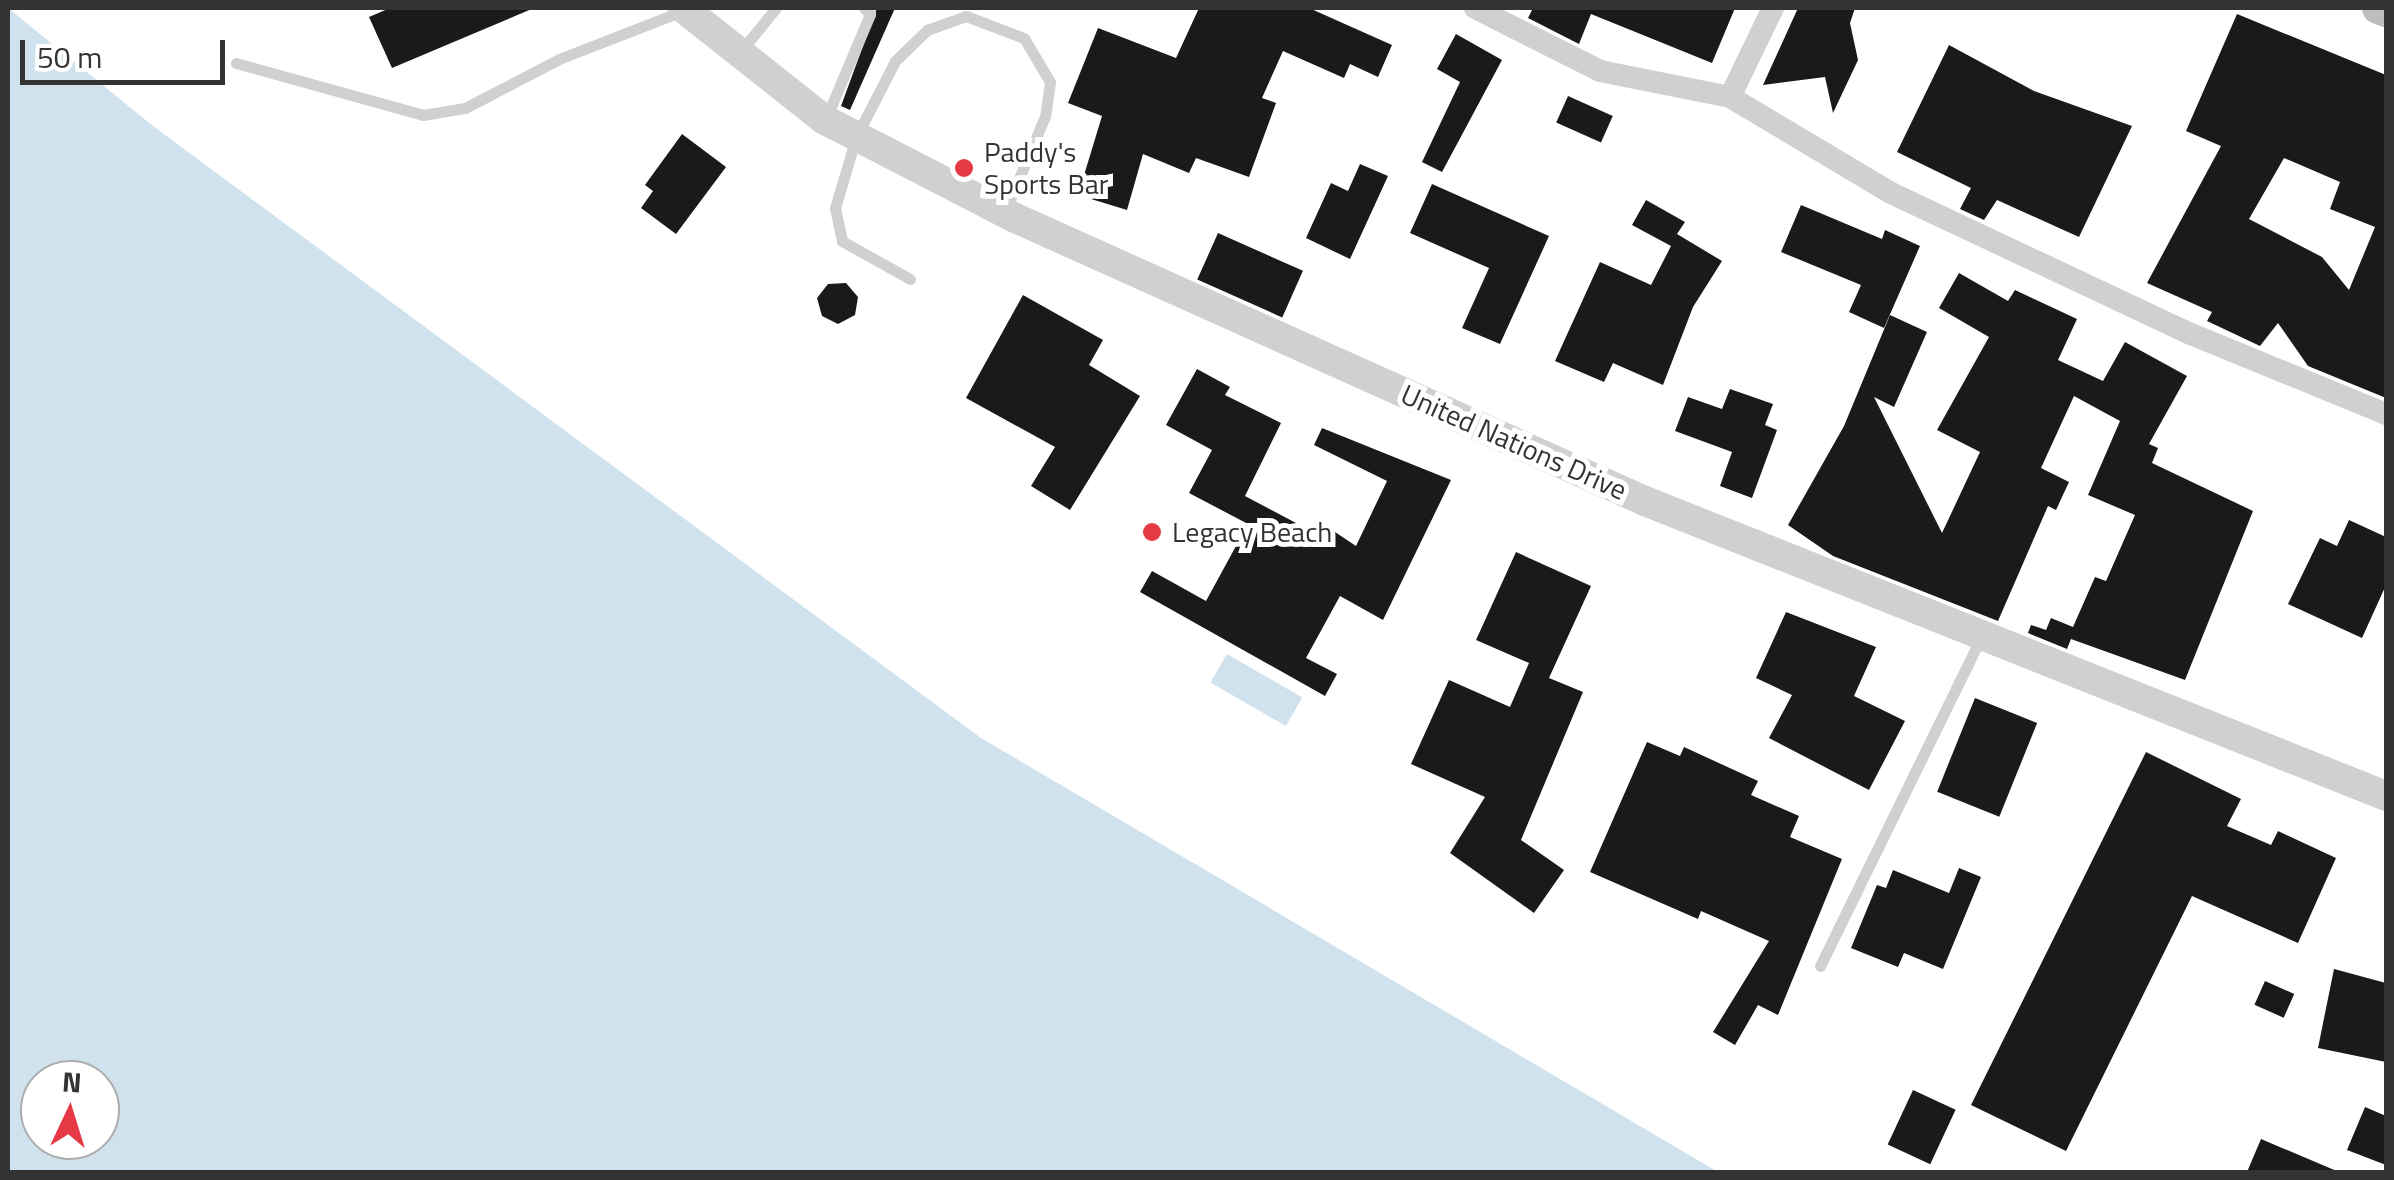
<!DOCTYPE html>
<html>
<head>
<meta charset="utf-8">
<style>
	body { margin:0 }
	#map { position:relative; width:2394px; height:1180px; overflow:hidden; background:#fff; font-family:"Titillium Web",sans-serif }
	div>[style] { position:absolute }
	.water>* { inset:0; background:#cfe2ee; transform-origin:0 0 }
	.building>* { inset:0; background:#1a1a1a; transform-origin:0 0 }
	.service>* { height:11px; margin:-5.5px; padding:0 5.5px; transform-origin:5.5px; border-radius:5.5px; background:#d0d0d0 }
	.minor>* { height:22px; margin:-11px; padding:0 11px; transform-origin:11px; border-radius:11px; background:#d0d0d0 }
	.tertiary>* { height:30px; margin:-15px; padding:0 15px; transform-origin:15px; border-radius:15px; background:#d0d0d0 }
	.secondary>* { height:32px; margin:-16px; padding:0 16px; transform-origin:16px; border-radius:16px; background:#bdbdbd }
	.dots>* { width:28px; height:28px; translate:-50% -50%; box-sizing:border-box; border:5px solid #fff; border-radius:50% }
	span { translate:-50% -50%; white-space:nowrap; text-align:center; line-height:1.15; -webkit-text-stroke:10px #fff; paint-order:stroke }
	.poi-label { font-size:28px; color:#333 }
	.left { translate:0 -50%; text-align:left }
	.street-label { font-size:28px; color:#333 }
	.frame { position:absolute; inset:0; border:10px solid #333; pointer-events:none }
	.north { position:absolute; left:20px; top:1060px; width:100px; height:100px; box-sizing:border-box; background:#fff; border:2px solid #adadad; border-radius:50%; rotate:4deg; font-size:28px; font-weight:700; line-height:40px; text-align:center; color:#333 }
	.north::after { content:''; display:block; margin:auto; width:35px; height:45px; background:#e63946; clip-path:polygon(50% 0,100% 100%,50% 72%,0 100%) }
	.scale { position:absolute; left:20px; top:40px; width:205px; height:45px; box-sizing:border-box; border:5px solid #333; border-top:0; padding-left:12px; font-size:30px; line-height:35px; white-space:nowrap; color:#333; -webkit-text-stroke:8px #fff; paint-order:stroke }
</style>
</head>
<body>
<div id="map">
	<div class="water">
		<i style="clip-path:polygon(evenodd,8px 8px,153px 126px,981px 738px,1718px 1172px,8px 1172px,8px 8px,40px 1080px,100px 1080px,100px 1140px,40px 1140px,40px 1080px)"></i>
		<i style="left:1227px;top:654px;width:87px;height:33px;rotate:30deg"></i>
	</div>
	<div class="building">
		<i style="clip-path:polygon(390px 8px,534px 8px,392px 68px,369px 17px)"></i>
		<i style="clip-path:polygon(877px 8px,895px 8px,850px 110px,841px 106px)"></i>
		<i style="clip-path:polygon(1199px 8px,1309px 8px,1392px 45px,1378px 77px,1350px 64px,1344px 78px,1283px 51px,1262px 98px,1276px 103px,1249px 177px,1196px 158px,1189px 173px,1143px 154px,1127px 210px,1078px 195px,1102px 116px,1068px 103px,1098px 28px,1176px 58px)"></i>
		<i style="clip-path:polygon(1533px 8px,1735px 8px,1712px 63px,1591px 14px,1579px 44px,1528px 18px)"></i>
		<i style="clip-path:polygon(1798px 8px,1855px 8px,1850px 23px,1858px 60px,1833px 113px,1825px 77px,1763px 85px)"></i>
		<i style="clip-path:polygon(evenodd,2237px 14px,2386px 75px,2386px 398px,2308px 366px,2278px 323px,2260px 346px,2207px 321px,2212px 312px,2147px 283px,2221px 146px,2186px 131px,2237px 14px,2284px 158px,2340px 182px,2330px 209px,2375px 227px,2349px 290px,2322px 257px,2249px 219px,2284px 158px)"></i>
		<i style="clip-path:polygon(1456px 34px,1502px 60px,1442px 172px,1422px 162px,1460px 82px,1437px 69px)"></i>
		<i style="clip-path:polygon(1949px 45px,2034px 91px,2132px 126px,2079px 237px,1997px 200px,1984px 220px,1960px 209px,1971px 188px,1897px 152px)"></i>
		<i style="left:1568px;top:96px;width:49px;height:29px;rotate:24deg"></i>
		<i style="clip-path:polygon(682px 134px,726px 167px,676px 234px,641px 208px,653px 191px,645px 185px)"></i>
		<i style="clip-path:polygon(1360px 164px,1388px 176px,1350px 259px,1306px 238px,1331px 183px,1348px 191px)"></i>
		<i style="clip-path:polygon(1432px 184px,1549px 236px,1500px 344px,1462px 328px,1489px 268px,1410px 233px)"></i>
		<i style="clip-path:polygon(1646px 200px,1685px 222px,1677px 234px,1722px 261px,1693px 307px,1663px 385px,1613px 363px,1604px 382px,1555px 361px,1600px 262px,1651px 285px,1671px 246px,1632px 225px)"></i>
		<i style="clip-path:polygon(1801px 205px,1882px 239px,1885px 230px,1920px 246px,1884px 328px,1849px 312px,1861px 285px,1781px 252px)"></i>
		<i style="left:1218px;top:233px;width:93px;height:51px;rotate:24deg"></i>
		<i style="clip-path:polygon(1959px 273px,2008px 301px,2015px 290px,2077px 319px,2058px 360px,2103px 381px,2125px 342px,2187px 376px,2149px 444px,2158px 448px,2152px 463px,2253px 511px,2185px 680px,2071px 639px,2067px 649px,2028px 633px,2031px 625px,2046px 630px,2051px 618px,2073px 627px,2095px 577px,2106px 581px,2135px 515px,2088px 495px,2120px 421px,2074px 396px,2041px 468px,2069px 482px,2056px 510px,2048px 506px,1998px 621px,1833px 556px,1788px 525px,1844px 426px,1890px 315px,1927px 332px,1894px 407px,1874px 397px,1942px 533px,1980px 452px,1937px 430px,1989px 337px,1939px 308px)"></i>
		<i style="clip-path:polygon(846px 283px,858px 297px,855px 315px,838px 324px,822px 316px,817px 298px,828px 284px)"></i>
		<i style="clip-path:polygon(1023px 295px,1103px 340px,1089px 365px,1140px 396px,1070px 510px,1031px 486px,1055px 447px,966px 398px)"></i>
		<i style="clip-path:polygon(1197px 369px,1230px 387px,1225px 395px,1281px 423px,1245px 496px,1313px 532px,1332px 530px,1356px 546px,1387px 481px,1314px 445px,1322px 428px,1451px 480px,1383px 620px,1340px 596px,1306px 658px,1337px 674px,1325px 696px,1140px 592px,1152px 571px,1206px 601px,1248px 524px,1189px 493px,1212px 450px,1166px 425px)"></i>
		<i style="clip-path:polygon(1730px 389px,1773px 404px,1765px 425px,1777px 430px,1752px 498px,1720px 486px,1732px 452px,1675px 431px,1688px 397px,1722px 409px)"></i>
		<i style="clip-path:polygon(2349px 520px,2386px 537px,2386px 585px,2362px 638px,2288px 604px,2320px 538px,2337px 546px)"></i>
		<i style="clip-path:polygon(1516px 552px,1591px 586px,1549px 678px,1583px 692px,1521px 840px,1564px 870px,1534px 913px,1450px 853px,1485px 797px,1411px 764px,1449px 680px,1510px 707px,1529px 663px,1476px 640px)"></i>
		<i style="clip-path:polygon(1786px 612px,1876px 647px,1854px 696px,1905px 721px,1869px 790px,1769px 738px,1792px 695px,1756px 678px)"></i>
		<i style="left:1975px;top:698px;width:67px;height:101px;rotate:22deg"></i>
		<i style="clip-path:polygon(1647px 742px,1680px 756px,1684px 747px,1758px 781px,1751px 795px,1799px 816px,1790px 837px,1842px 859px,1778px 1015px,1758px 1005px,1735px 1045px,1713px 1032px,1769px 941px,1701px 911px,1698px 919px,1590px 872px)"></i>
		<i style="clip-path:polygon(2146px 752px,2241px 799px,2227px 826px,2271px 845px,2278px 831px,2336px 858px,2298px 943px,2192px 896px,2066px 1151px,1971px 1105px)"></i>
		<i style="clip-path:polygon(1959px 868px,1981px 877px,1943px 969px,1904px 953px,1898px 967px,1851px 948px,1877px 885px,1886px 888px,1893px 870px,1949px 893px)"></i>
		<i style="clip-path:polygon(2334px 969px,2386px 983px,2386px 1062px,2318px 1048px)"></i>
		<i style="left:2265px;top:981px;width:32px;height:26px;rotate:24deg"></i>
		<i style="left:1913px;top:1090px;width:47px;height:60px;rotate:25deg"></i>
		<i style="clip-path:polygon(2365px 1107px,2386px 1116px,2386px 1165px,2347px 1150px)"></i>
		<i style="clip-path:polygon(2261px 1139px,2339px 1172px,2247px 1172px)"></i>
	</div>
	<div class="service">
		<i style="left:741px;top:51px;width:55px;rotate:-50.9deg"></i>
		<i style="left:236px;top:63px;width:194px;rotate:15.5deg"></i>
		<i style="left:423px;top:115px;width:43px;rotate:-9.5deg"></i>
		<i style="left:465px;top:108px;width:106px;rotate:-27.5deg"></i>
		<i style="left:559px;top:59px;width:132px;rotate:-21.3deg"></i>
		<i style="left:827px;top:116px;width:111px;rotate:-67.1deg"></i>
		<i style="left:870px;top:14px;width:8px;rotate:-135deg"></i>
		<i style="left:910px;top:279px;width:78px;rotate:-150.8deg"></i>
		<i style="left:842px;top:241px;width:34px;rotate:-102deg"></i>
		<i style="left:835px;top:208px;width:74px;rotate:-73.5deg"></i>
		<i style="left:856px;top:137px;width:85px;rotate:-62.8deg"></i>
		<i style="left:895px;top:61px;width:45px;rotate:-44.1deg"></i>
		<i style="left:927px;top:30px;width:41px;rotate:-19.7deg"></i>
		<i style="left:966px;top:16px;width:62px;rotate:20.8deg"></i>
		<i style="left:1024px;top:38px;width:51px;rotate:59.4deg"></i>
		<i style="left:1050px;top:82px;width:34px;rotate:98deg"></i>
		<i style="left:1045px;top:116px;width:104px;rotate:112.6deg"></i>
		<i style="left:1820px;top:966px;width:366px;rotate:-63.9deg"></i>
	</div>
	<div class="minor">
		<i style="left:1475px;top:8px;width:140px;rotate:26.7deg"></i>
		<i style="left:1600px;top:71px;width:133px;rotate:11.3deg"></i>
		<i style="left:1730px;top:97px;width:187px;rotate:30.8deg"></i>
		<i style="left:1891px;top:193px;width:331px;rotate:25.2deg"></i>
		<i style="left:2191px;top:334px;width:211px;rotate:22.3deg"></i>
		<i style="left:1730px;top:97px;width:99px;rotate:-64.2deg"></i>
	</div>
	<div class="tertiary">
		<i style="left:683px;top:8px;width:181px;rotate:38.3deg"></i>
		<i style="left:825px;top:120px;width:212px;rotate:27.3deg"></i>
		<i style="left:1013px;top:217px;width:693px;rotate:24.2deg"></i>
		<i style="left:1645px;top:501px;width:798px;rotate:21.71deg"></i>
	</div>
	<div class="secondary">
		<i style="left:2378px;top:8px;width:9px;rotate:21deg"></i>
	</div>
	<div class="dots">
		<i style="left:964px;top:168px;background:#e63946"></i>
		<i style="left:1152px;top:532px;background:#e63946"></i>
	</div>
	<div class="poi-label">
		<span class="left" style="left:984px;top:168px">Paddy's<br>Sports Bar</span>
		<span class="left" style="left:1172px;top:532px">Legacy Beach</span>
	</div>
	<div class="street-label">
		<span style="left:1514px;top:442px;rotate:24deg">United Nations Drive</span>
	</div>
	<div class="frame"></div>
	<div class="north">N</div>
	<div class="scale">50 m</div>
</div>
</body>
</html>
